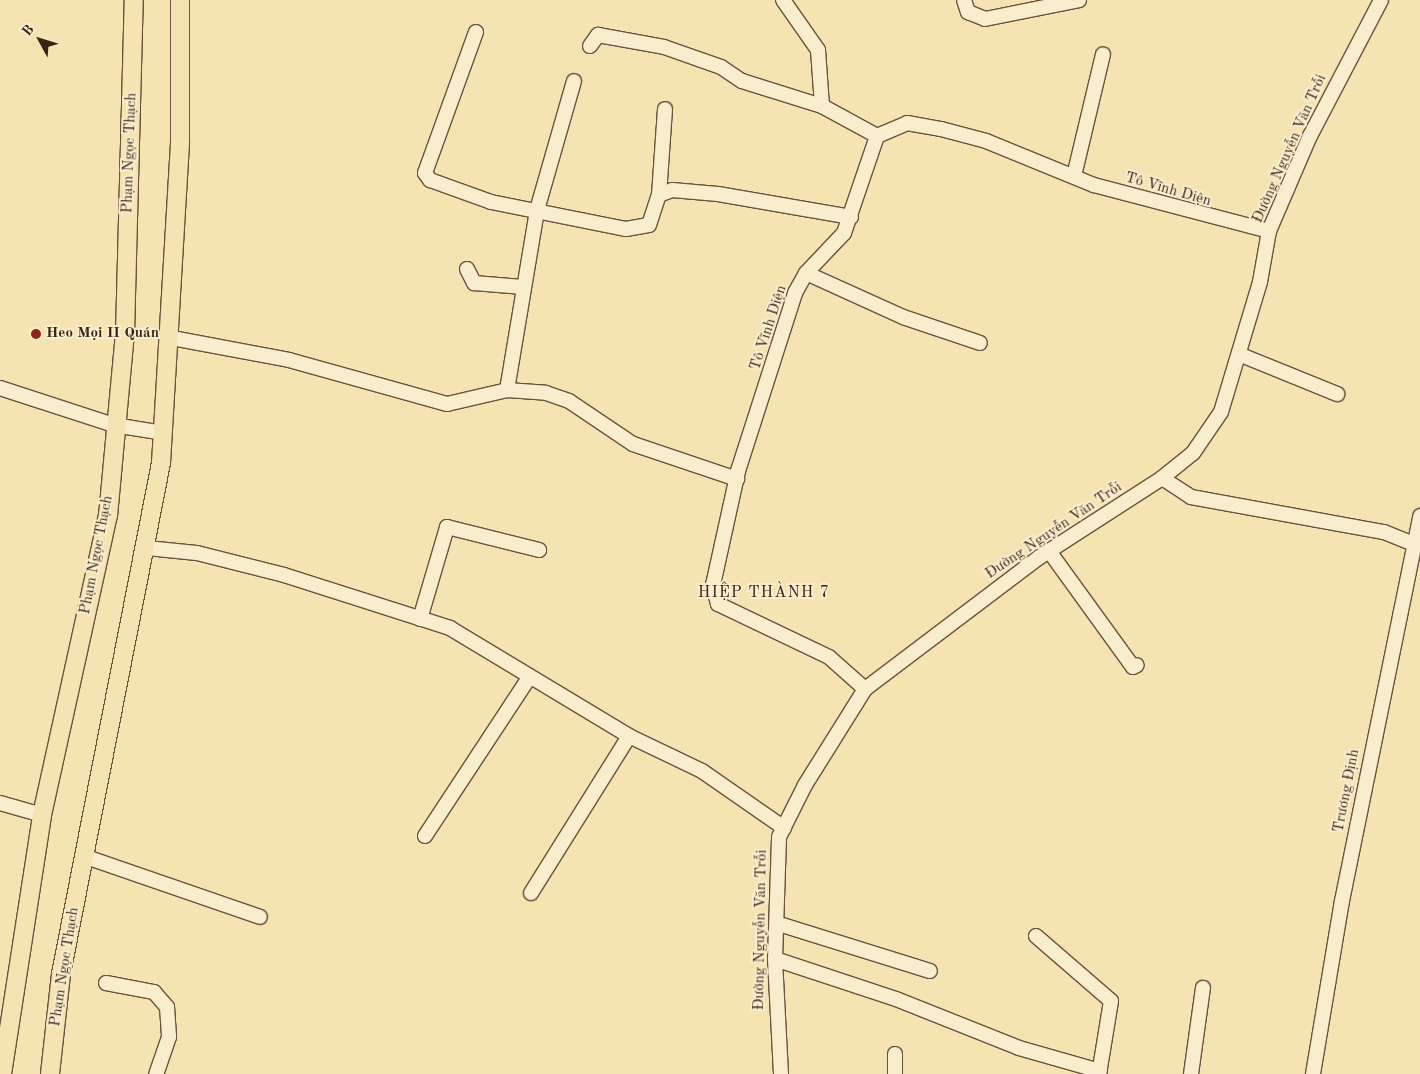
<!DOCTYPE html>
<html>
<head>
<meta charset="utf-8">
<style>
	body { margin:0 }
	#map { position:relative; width:1420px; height:1074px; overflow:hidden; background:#f5e3b2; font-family:"Old Standard TT",serif }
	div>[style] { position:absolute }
	.roads { filter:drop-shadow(1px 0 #6a523e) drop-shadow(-1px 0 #6a523e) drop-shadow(0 1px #6a523e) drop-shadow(0 -1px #6a523e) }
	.minor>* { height:14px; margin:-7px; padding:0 7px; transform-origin:7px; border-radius:7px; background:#f8edcd }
	.major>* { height:18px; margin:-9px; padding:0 9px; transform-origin:9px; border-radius:9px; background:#f5e3b2 }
	.dots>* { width:14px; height:14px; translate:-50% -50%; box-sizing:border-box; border:2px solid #f8edcd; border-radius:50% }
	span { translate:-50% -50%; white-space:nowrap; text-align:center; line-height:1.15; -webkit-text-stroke:4px #f8edcd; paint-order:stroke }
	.street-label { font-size:15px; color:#3b2217 }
	.poi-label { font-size:15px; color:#3b2217; font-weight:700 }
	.left { translate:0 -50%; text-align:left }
	.neighbourhood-label { font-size:16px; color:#3b2217; letter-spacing:1px }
	.north { position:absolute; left:15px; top:15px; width:50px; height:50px; -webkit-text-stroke:4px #f8edcd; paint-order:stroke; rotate:309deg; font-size:14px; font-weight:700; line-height:20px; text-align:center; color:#3b2217 }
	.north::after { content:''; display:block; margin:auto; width:18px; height:22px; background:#3b2217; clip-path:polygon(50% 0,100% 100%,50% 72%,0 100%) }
</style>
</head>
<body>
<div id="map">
	<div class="roads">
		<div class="minor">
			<i style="left:783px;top:0;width:61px;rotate:55deg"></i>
			<i style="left:818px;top:50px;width:56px;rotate:85.9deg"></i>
			<i style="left:822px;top:106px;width:63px;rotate:28.6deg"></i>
			<i style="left:964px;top:0;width:13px;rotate:72deg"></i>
			<i style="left:968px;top:12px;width:18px;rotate:22deg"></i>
			<i style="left:985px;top:19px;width:96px;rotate:-11.4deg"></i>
			<i style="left:476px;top:32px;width:150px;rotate:109.9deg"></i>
			<i style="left:425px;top:173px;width:9px;rotate:54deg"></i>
			<i style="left:430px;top:180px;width:65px;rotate:19.8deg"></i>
			<i style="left:491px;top:202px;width:138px;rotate:11.3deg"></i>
			<i style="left:626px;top:229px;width:23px;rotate:-10deg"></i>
			<i style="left:649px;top:225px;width:32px;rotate:-72deg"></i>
			<i style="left:659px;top:195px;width:14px;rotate:-21deg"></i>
			<i style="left:672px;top:190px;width:46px;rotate:5deg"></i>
			<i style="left:718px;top:194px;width:135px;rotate:9.8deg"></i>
			<i style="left:590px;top:46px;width:14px;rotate:-54deg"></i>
			<i style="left:598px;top:35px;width:67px;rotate:10.3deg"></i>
			<i style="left:664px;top:47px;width:60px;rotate:19.3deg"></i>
			<i style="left:721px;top:67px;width:25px;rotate:34deg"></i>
			<i style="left:742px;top:81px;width:84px;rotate:17.4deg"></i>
			<i style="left:1074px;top:176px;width:125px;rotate:-76.6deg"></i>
			<i style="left:659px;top:195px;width:86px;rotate:-86deg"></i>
			<i style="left:467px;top:269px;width:16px;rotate:63deg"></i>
			<i style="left:474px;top:283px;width:49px;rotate:4.7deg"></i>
			<i style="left:806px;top:273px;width:107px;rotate:24.4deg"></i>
			<i style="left:903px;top:317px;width:81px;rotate:18.7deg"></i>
			<i style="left:172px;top:338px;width:119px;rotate:10.6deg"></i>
			<i style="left:289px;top:360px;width:164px;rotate:15.6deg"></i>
			<i style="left:447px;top:404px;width:62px;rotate:-13.1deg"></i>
			<i style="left:507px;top:390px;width:39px;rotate:4deg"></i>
			<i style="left:546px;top:393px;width:24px;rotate:19deg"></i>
			<i style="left:569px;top:401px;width:77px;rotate:33.9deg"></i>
			<i style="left:633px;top:444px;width:110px;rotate:18.6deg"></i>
			<i style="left:1241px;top:355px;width:104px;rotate:22.1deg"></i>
			<i style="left:0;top:388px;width:120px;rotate:18deg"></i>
			<i style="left:114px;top:425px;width:51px;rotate:9.1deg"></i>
			<i style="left:507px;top:390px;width:182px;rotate:-80.5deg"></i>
			<i style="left:537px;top:210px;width:134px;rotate:-74deg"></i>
			<i style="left:1162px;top:478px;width:35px;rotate:33deg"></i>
			<i style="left:1191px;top:497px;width:196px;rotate:10.3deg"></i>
			<i style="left:1384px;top:532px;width:32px;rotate:22deg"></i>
			<i style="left:147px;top:548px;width:50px;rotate:5.7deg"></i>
			<i style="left:197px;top:553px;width:90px;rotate:14.2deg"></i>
			<i style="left:284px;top:575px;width:174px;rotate:17.7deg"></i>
			<i style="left:450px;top:628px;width:209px;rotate:31.1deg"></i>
			<i style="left:629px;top:736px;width:81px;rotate:25.6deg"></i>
			<i style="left:702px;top:771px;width:100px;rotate:34.8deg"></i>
			<i style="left:1049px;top:551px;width:143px;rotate:54.1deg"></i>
			<i style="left:1133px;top:667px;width:4px;rotate:-27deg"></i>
			<i style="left:420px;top:619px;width:96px;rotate:-73.6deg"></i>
			<i style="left:447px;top:527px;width:95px;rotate:14deg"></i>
			<i style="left:865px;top:689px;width:48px;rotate:-138.4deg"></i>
			<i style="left:829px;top:657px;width:123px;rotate:-154.5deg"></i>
			<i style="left:718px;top:604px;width:20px;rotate:-105deg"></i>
			<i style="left:713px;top:585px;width:117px;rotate:-77.6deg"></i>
			<i style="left:738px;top:471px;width:187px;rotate:-72.2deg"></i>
			<i style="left:795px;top:293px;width:23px;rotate:-61deg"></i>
			<i style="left:806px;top:273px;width:55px;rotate:-46.5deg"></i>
			<i style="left:844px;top:233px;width:102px;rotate:-71.2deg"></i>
			<i style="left:877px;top:136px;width:33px;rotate:-23deg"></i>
			<i style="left:907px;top:123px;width:35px;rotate:10deg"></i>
			<i style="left:941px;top:129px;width:47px;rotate:14.9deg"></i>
			<i style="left:986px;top:141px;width:117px;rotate:22.2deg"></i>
			<i style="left:1094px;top:185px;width:181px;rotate:14.7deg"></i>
			<i style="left:0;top:803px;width:44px;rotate:15.9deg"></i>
			<i style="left:425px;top:836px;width:191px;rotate:-56.7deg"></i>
			<i style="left:83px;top:856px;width:187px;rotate:19deg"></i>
			<i style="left:531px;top:893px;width:185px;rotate:-58deg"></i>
			<i style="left:779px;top:924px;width:158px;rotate:17.3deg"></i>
			<i style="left:1036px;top:936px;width:99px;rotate:40.9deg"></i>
			<i style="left:1111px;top:1001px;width:74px;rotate:99.3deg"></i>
			<i style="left:775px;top:959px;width:127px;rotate:18.3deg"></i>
			<i style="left:896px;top:999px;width:132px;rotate:21.7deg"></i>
			<i style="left:1019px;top:1048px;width:84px;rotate:15.9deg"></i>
			<i style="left:106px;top:983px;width:49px;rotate:10.6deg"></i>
			<i style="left:154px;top:992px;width:20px;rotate:49deg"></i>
			<i style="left:167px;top:1007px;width:30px;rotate:86deg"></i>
			<i style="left:169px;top:1037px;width:39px;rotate:109deg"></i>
			<i style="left:781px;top:1074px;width:115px;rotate:-93deg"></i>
			<i style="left:775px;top:959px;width:122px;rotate:-88.1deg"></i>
			<i style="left:779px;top:837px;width:58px;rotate:-63.4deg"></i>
			<i style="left:805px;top:785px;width:113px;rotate:-58deg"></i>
			<i style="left:865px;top:689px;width:217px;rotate:-37.1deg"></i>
			<i style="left:1038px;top:558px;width:148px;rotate:-32.8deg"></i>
			<i style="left:1162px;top:478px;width:40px;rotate:-39deg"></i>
			<i style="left:1193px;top:453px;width:50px;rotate:-55.7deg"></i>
			<i style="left:1221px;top:412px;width:136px;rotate:-73.3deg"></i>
			<i style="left:1260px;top:282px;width:52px;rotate:-80deg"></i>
			<i style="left:1269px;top:231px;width:103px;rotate:-66.7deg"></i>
			<i style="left:1310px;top:136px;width:153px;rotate:-62.4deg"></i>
			<i style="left:895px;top:1074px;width:20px;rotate:-90deg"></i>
			<i style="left:1191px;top:1074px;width:87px;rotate:-82.1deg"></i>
			<i style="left:1313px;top:1074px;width:175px;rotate:-80.5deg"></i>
			<i style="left:1342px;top:901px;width:393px;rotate:-78.5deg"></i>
		</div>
		<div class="major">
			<i style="left:2px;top:1074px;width:262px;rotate:-81.2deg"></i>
			<i style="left:42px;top:815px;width:306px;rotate:-77.6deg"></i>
			<i style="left:108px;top:516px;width:183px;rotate:-84.7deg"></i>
			<i style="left:125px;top:334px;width:334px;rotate:-88.5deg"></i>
			<i style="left:50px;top:1074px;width:101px;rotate:-83.7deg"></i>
			<i style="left:61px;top:974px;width:521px;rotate:-78.93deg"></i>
			<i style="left:161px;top:463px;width:322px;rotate:-86.6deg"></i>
			<i style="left:180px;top:142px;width:142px;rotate:-90deg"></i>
		</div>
	</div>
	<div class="dots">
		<i style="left:36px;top:334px;background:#8f2418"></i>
	</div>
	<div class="street-label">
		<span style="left:1290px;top:149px;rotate:-66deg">Đường Nguyễn Văn Trỗi</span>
		<span style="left:130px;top:153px;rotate:-88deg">Phạm Ngọc Thạch</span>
		<span style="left:1168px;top:190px;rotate:16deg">Tô Vĩnh Diện</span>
		<span style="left:769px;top:328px;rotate:-72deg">Tô Vĩnh Diện</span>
		<span style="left:1054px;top:531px;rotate:-34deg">Đường Nguyễn Văn Trỗi</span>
		<span style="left:97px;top:555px;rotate:-79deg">Phạm Ngọc Thạch</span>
		<span style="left:1347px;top:791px;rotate:-79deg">Trương Định</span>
		<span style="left:761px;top:930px;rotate:-89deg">Đường Nguyễn Văn Trỗi</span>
		<span style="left:65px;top:967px;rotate:-81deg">Phạm Ngọc Thạch</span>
	</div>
	<div class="poi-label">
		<span class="left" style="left:46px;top:334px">Heo Mọi II Quán</span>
	</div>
	<div class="neighbourhood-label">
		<span style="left:764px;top:593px">HIỆP THÀNH 7</span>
	</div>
	<div class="north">B</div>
</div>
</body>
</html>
